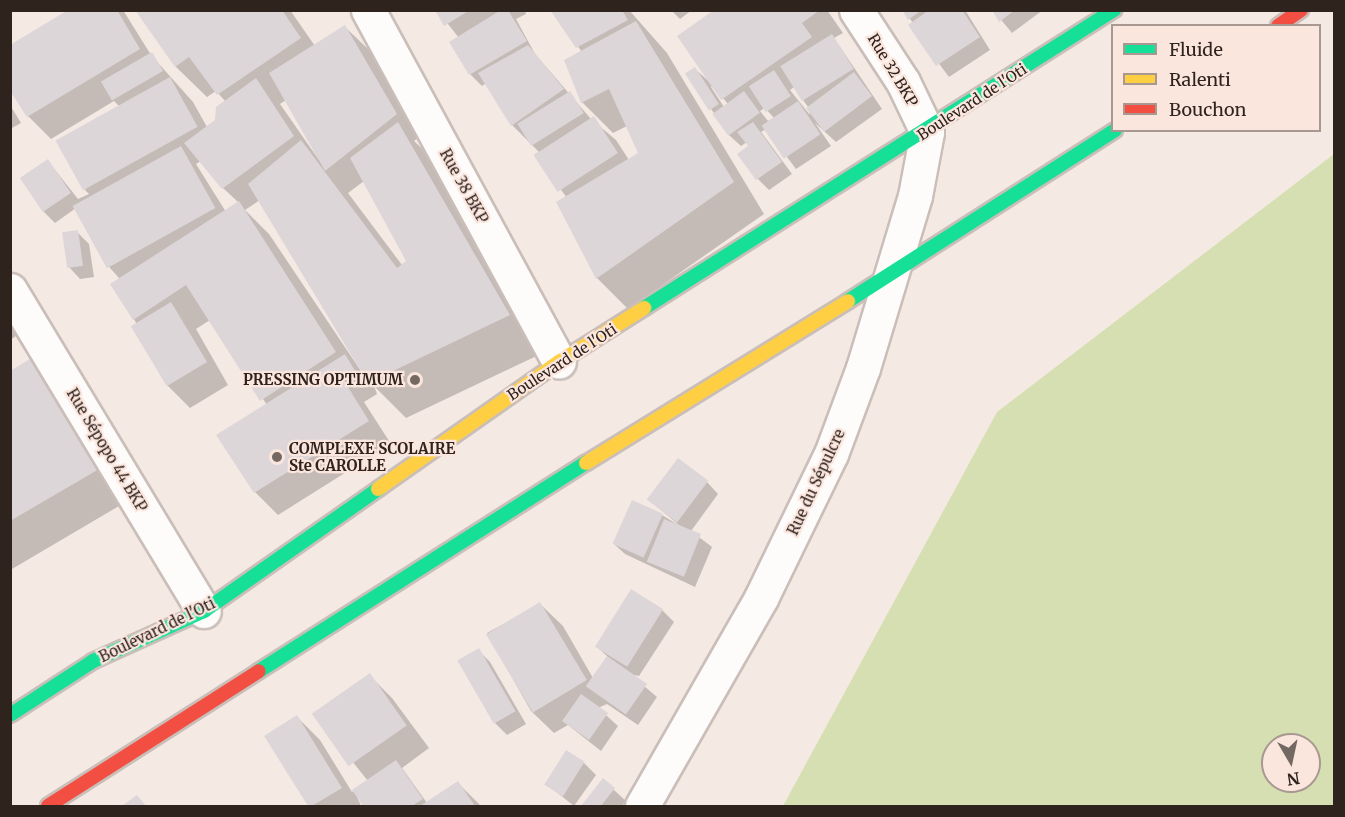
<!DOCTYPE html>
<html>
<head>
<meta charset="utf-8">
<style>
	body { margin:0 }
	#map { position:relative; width:1345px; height:817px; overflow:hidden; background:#f5e9e4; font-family:Merriweather,serif }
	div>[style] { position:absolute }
	.green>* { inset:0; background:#d5dfb1 }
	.shadow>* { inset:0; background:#0003 }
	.building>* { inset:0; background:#dcd6d9; transform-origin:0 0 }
	.roads { filter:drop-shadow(2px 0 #cabeb9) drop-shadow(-2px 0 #cabeb9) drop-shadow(0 2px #cabeb9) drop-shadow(0 -2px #cabeb9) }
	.street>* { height:33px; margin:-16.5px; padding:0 16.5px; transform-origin:16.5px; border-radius:16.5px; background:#fefcfb }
	.fast>* { height:14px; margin:-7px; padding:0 7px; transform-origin:7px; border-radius:7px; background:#16e098 }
	.slow>* { height:14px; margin:-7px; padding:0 7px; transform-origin:7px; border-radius:7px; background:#ffcf43 }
	.jam>* { height:14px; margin:-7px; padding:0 7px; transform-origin:7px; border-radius:7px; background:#f24e42 }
	.dots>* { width:16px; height:16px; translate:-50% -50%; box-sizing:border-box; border:3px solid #fbe6de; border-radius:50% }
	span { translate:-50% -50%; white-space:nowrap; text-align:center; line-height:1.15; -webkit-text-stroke:4.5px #fbe6de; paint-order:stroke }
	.street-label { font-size:15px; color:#2f231e }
	.poi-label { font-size:15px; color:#2f231e; font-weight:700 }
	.right { translate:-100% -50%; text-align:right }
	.left { translate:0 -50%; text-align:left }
	.frame { position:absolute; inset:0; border:12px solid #2f231e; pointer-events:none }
	.legend { position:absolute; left:1111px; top:24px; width:210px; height:108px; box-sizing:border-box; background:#fbe6de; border:2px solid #a99891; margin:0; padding:8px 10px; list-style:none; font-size:18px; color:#2f231e }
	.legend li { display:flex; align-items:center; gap:12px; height:30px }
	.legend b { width:30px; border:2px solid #a99891 }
	.north { position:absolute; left:1261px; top:733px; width:60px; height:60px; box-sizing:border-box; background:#fbe6de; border:2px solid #a99891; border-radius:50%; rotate:171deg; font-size:16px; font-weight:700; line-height:24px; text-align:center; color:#2f231e }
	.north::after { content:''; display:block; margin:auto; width:21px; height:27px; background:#746863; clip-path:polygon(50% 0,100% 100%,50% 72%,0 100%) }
</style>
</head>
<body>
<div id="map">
	<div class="green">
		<i style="clip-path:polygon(evenodd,1334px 154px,1334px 806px,783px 806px,997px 412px,1334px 154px,1273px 745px,1309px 745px,1309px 781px,1273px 781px,1273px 745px)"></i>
	</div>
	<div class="shadow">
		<i style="clip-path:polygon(evenodd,71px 10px,123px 10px,151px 55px,193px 102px,207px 127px,217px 120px,226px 102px,216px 91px,207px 97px,176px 67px,137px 10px,290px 10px,315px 46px,345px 27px,368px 49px,419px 137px,414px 141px,434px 160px,545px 352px,406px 418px,374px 386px,377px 394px,364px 402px,391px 444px,278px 515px,255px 492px,267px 405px,210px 320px,196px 329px,228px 385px,190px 408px,167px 385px,134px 319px,120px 279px,110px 268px,76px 208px,55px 223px,43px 211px,48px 161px,78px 199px,89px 194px,85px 190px,120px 107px,114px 101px,51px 139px,28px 116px,71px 10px,286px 100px,319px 160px,280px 104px,286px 100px,71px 10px,201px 161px,223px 188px,239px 203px,226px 212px,196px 164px,201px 161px,71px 10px,364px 181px,408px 261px,402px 265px,348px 193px,364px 181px,71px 10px,260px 200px,365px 377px,269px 234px,245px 210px,260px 200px)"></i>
		<i style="clip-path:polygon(437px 10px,525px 10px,526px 14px,516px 19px,535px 54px,591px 119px,616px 140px,629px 160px,640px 154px,627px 126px,613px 133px,582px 102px,582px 52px,551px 10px,629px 10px,667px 53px,764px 214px,628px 309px,597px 278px,558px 203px,567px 198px,535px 154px,539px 152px,512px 125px,486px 83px,482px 86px,470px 74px,459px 38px)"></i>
		<i style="clip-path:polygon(671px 10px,692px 10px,680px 19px)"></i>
		<i style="clip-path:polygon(evenodd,716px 10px,827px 10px,843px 33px,834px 38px,882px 109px,836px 142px,815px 123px,831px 146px,796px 169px,766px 129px,761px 132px,792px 174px,769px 190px,758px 179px,750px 147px,747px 142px,741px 146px,729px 135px,687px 74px,695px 69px,712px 84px,716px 10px,713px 86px,728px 104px,724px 107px,711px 87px,713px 86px,716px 10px,794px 87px,808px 107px,810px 115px,790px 90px,794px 87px,716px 10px,765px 108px,774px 118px,768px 121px,760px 111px,765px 108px)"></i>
		<i style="clip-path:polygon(904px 10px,965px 10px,990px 50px,949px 77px,910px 25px,913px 23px)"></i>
		<i style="clip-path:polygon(993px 10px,1043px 10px,1012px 33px)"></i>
		<i style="clip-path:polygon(10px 105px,21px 123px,10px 129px)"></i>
		<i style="clip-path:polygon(77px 232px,89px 244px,94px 277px,80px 279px,69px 267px)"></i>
		<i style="clip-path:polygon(10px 296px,19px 334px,10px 340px)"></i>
		<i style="clip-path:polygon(10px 372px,136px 496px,12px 569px,10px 568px)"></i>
		<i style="clip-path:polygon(707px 482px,718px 494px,691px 531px,712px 547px,695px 587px,625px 554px,613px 543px,662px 515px,680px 526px,649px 500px)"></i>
		<i style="clip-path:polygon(540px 604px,563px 626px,593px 678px,608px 657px,596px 646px,662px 610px,674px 622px,639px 676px,630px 674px,657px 697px,638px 725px,607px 704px,598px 708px,618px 726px,601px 751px,568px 725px,554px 733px,531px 711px,487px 633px)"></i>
		<i style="clip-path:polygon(478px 650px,490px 662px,526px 724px,507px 735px,495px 723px)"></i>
		<i style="clip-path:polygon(369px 675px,392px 698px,429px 748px,402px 768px,427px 803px,458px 783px,481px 806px,365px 806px,355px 792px,361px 806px,310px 806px,266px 737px,297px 717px,320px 740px,352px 792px,368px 781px,315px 715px)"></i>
		<i style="clip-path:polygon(584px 763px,596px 775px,574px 806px,545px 783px)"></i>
		<i style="clip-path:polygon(603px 780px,626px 801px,622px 806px,583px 806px)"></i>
	</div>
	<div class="building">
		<i style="clip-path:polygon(68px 10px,117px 10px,140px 49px,27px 117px,10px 91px,10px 45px)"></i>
		<i style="clip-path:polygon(135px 10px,282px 10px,301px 38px,217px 95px,189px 57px,175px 67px)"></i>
		<i style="clip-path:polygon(435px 10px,470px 10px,444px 26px)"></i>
		<i style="clip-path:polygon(501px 10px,508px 10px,527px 41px,469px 75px,449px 42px)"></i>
		<i style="clip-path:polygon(550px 10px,622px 10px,628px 20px,576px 48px)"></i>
		<i style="clip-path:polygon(714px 10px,820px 10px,802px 23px,812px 37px,721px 100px,677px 36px)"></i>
		<i style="clip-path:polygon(902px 10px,922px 10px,908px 20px)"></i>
		<i style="clip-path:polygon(929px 10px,962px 10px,980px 37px,936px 66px,908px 25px)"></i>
		<i style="clip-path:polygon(992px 10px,1015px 10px,999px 22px)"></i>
		<i style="clip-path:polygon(636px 21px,734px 182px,596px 279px,556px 202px,638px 153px,609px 89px,581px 103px,564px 60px)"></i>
		<i style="clip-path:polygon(345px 25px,397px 114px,325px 171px,269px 73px)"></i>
		<i style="left:832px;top:34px;width:41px;height:61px;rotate:58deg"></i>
		<i style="clip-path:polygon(528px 45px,564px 89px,511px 126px,478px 73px)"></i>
		<i style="left:152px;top:52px;width:22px;height:59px;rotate:60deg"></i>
		<i style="left:695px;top:67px;width:44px;height:12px;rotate:57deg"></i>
		<i style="left:774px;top:70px;width:31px;height:30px;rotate:57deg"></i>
		<i style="left:854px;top:72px;width:30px;height:60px;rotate:53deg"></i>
		<i style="left:170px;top:77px;width:57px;height:131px;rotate:61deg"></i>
		<i style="clip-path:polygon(256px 78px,294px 136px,222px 189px,184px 143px,215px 120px,216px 107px)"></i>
		<i style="left:570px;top:91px;width:26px;height:62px;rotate:58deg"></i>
		<i style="left:744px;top:91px;width:27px;height:39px;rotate:54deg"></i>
		<i style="left:798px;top:101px;width:40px;height:44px;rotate:56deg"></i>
		<i style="left:594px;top:116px;width:44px;height:72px;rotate:57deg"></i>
		<i style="clip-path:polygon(398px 122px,510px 315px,368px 383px,248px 184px,301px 140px,397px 268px,406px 261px,350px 158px)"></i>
		<i style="clip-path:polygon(753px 122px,782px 162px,756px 180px,737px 154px,748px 146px,737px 132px)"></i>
		<i style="left:181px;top:146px;width:71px;height:124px;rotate:61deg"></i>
		<i style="left:48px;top:159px;width:41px;height:34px;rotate:56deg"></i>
		<i style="clip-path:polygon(239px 201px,336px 352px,260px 401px,186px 285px,133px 320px,110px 284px)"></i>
		<i style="left:78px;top:230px;width:36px;height:16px;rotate:82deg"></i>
		<i style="left:171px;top:302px;width:70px;height:47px;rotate:59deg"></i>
		<i style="clip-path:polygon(40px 353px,106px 465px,10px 521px,10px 371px)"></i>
		<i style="clip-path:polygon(345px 354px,355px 371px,343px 379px,369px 421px,254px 493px,216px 435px)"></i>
		<i style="left:678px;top:458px;width:38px;height:52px;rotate:37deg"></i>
		<i style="left:632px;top:500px;width:34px;height:48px;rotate:24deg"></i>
		<i style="left:664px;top:519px;width:40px;height:46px;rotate:22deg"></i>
		<i style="left:631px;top:589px;width:38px;height:68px;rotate:32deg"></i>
		<i style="left:540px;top:602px;width:91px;height:63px;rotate:59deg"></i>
		<i style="left:479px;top:648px;width:73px;height:25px;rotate:60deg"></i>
		<i style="left:607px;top:656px;width:49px;height:37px;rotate:35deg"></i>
		<i style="left:370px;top:673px;width:64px;height:71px;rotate:55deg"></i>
		<i style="left:581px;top:694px;width:33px;height:33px;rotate:35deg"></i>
		<i style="clip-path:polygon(297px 715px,342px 788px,312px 806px,308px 806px,264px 736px)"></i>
		<i style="left:566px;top:750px;width:22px;height:41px;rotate:32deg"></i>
		<i style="clip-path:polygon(396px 760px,423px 799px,412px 806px,363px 806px,352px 790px)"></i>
		<i style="clip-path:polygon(603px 778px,615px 788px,601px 806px,581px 806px)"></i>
		<i style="clip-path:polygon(458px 781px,475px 806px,420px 806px)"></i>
		<i style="clip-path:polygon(137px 795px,146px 806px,122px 806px)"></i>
	</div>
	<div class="roads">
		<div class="street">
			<i style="left:368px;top:10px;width:400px;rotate:61.5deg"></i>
			<i style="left:10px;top:290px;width:375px;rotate:58.9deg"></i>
			<i style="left:642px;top:806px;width:240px;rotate:-60.2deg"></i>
			<i style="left:761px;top:598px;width:160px;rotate:-64.1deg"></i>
			<i style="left:831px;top:454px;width:92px;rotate:-69.6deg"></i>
			<i style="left:863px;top:368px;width:180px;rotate:-73.2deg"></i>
			<i style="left:915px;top:196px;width:65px;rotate:-79.4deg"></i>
			<i style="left:927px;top:132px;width:55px;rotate:-115.6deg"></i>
			<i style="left:903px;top:82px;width:86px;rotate:-123.1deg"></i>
		</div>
		<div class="fast">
			<i style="left:848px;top:301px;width:317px;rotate:-32.6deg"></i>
			<i style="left:644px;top:308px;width:557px;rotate:-32.38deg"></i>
			<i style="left:259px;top:671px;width:388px;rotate:-32.5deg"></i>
			<i style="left:10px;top:715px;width:99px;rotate:-33deg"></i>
			<i style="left:93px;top:661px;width:122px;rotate:-24.2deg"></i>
			<i style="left:204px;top:611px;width:213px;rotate:-35deg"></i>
		</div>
		<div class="slow">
			<i style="left:586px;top:463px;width:308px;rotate:-31.7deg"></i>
			<i style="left:378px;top:489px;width:221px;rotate:-35.1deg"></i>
			<i style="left:559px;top:362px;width:101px;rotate:-32.4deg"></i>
		</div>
		<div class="jam">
			<i style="left:1278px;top:26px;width:28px;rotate:-35deg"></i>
			<i style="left:48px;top:806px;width:250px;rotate:-32.6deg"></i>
		</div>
	</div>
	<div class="dots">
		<i style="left:415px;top:380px;background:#746863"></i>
		<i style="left:277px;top:457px;background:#746863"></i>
	</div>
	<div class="street-label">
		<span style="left:893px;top:70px;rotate:59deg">Rue 32 BKP</span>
		<span style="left:972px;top:102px;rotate:-33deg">Boulevard de l'Oti</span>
		<span style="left:464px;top:186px;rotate:61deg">Rue 38 BKP</span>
		<span style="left:562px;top:362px;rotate:-33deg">Boulevard de l'Oti</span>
		<span style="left:107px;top:450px;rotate:59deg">Rue Sépopo 44 BKP</span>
		<span style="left:816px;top:482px;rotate:-65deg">Rue du Sépulcre</span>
		<span style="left:157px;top:630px;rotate:-26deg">Boulevard de l'Oti</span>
	</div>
	<div class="poi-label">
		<span class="right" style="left:403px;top:380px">PRESSING OPTIMUM</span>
		<span class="left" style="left:289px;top:457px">COMPLEXE SCOLAIRE<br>Ste CAROLLE</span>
	</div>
	<div class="frame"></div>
	<ul class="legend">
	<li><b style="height:8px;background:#16e098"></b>Fluide</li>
	<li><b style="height:8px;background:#ffcf43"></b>Ralenti</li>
	<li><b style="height:8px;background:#f24e42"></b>Bouchon</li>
	</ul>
	<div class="north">N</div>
</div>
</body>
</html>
